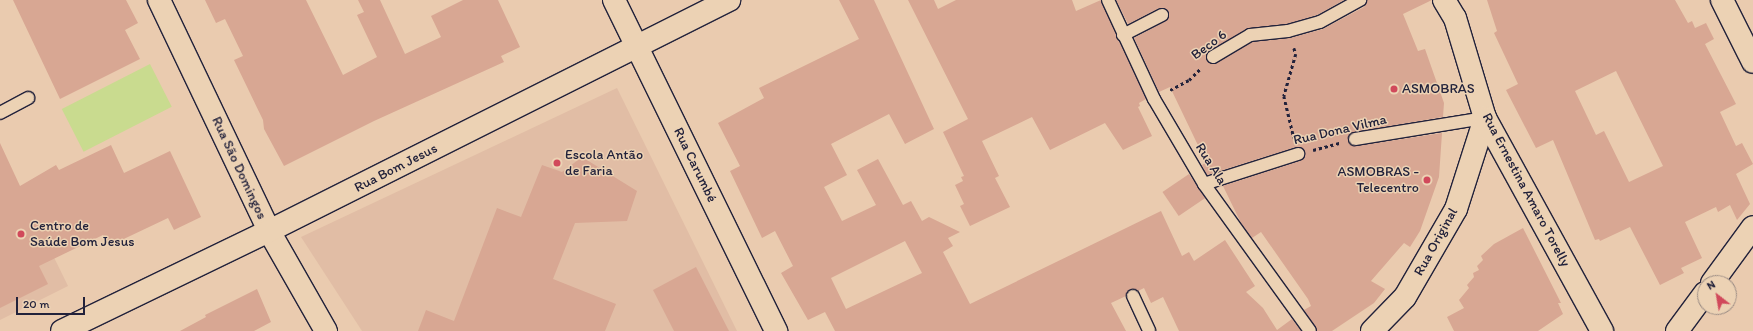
<!DOCTYPE html>
<html>
<head>
<meta charset="utf-8">
<style>
	body { margin:0 }
	#map { position:relative; width:1753px; height:331px; overflow:hidden; background:#eacbaf; font-family:Itim,sans-serif }
	div>[style] { position:absolute }
	.built>* { inset:0; background:#e1bda5 }
	.green>* { inset:0; background:#c9db8f; transform-origin:0 0 }
	.building>* { inset:0; background:#d8a793; transform-origin:0 0 }
	.path>* { height:2.5px; margin-top:-1.25px; transform-origin:0; background:repeating-linear-gradient(90deg,#22223b 0 3px,transparent 0 6px) }
	.roads { filter:drop-shadow(1px 0 #22223b) drop-shadow(-1px 0 #22223b) drop-shadow(0 1px #22223b) drop-shadow(0 -1px #22223b) }
	.service>* { height:12px; margin:-6px; padding:0 6px; transform-origin:6px; border-radius:6px; background:#ecd2b4 }
	.minor>* { height:22px; margin:-11px; padding:0 11px; transform-origin:11px; border-radius:11px; background:#ecd2b4 }
	.tertiary>* { height:22px; margin:-11px; padding:0 11px; transform-origin:11px; border-radius:11px; background:#ecd2b4 }
	.dots>* { width:11px; height:11px; translate:-50% -50%; box-sizing:border-box; border:2px solid #ecd2b4; border-radius:50% }
	span { translate:-50% -50%; white-space:nowrap; text-align:center; line-height:1.15; -webkit-text-stroke:3px #ecd2b4; paint-order:stroke }
	.street-label { font-size:14px; color:#22223b }
	.poi-label { font-size:14px; color:#22223b }
	.left { translate:0 -50%; text-align:left }
	.right { translate:-100% -50%; text-align:right }
	.north { position:absolute; left:1697px; top:275px; width:40px; height:40px; box-sizing:border-box; background:#ecd2b4; border:1px solid #9b8c84; border-radius:50%; rotate:329deg; font-size:11px; font-weight:700; line-height:16px; text-align:center; color:#22223b }
	.north::after { content:''; display:block; margin:auto; width:14px; height:18px; background:#d1495b; clip-path:polygon(50% 0,100% 100%,50% 72%,0 100%) }
	.scale { position:absolute; left:16px; top:297px; width:69px; height:18px; box-sizing:border-box; border:2px solid #22223b; border-top:0; padding-left:5px; font-size:12px; line-height:14px; white-space:nowrap; color:#22223b; -webkit-text-stroke:3px #ecd2b4; paint-order:stroke }
</style>
</head>
<body>
<div id="map">
	<div class="built">
		<i style="clip-path:polygon(617px 88px,737px 331px,362px 331px,301px 237px)"></i>
		<i style="clip-path:polygon(0 147px,68px 286px,0 320px)"></i>
	</div>
	<div class="green">
		<i style="left:150px;top:64px;width:48px;height:99px;rotate:63deg"></i>
	</div>
	<div class="building">
		<i style="clip-path:polygon(13px 0,126px 0,138px 23px,125px 30px,140px 59px,60px 99px)"></i>
		<i style="clip-path:polygon(205px 0,306px 0,343px 75px,377px 57px,357px 15px,364px 12px,358px 0,380px 0,405px 54px,441px 37px,431px 16px,463px 0,498px 0,520px 47px,501px 56px,504px 62px,374px 121px,284px 166px,264px 129px,263px 120px,234px 60px,243px 56px,225px 19px,216px 23px)"></i>
		<i style="clip-path:polygon(evenodd,839px 0,874px 0,934px 129px,905px 144px,889px 114px,831px 144px,847px 175px,824px 187px,842px 221px,876px 205px,857px 170px,878px 159px,903px 205px,911px 201px,922px 221px,929px 217px,960px 232px,948px 238px,953px 246px,943px 252px,970px 304px,1161px 211px,1182px 256px,1189px 252px,1194px 261px,1225px 240px,1255px 286px,1246px 292px,1263px 308px,1277px 330px,1292px 319px,1301px 331px,1179px 331px,1163px 297px,1151px 303px,1144px 288px,1138px 291px,1130px 289px,1126px 296px,1111px 303px,1126px 331px,835px 331px,825px 312px,808px 320px,781px 273px,793px 266px,775px 231px,762px 238px,730px 171px,740px 166px,718px 123px,764px 98px,759px 88px,859px 39px,839px 0,905px 241px,922px 273px,846px 309px,831px 278px,905px 241px)"></i>
		<i style="clip-path:polygon(908px 0,934px 0,938px 9px,956px 0,1072px 0,1076px 11px,1101px 0,1146px 99px,1139px 103px,1140px 106px,1138px 107px,1152px 136px,1123px 150px,1105px 123px,1050px 150px,1032px 117px,982px 141px,999px 176px,995px 178px,1010px 207px,970px 226px,960px 206px,964px 204px,955px 185px,963px 181px,961px 177px,964px 176px,943px 132px,968px 119px)"></i>
		<i style="clip-path:polygon(1116px 0,1344px 0,1317px 15px,1287px 24px,1246px 29px,1207px 53px,1206px 60px,1213px 64px,1252px 42px,1290px 38px,1323px 29px,1364px 7px,1367px 0,1432px 0,1403px 14px,1418px 51px,1425px 49px,1444px 103px,1443px 117px,1354px 132px,1348px 137px,1349px 144px,1356px 146px,1442px 133px,1439px 177px,1420px 231px,1410px 247px,1404px 243px,1371px 281px,1385px 289px,1374px 303px,1332px 331px,1317px 331px,1304px 310px,1311px 306px,1308px 299px,1261px 232px,1252px 238px,1241px 223px,1223px 186px,1216px 188px,1300px 161px,1305px 156px,1305px 151px,1296px 147px,1207px 175px,1202px 165px,1206px 162px,1170px 87px,1159px 92px,1134px 38px,1166px 21px,1169px 12px,1166px 9px,1159px 8px,1128px 24px)"></i>
		<i style="clip-path:polygon(evenodd,1487px 0,1675px 0,1688px 23px,1692px 21px,1695px 28px,1706px 23px,1714px 39px,1705px 44px,1736px 104px,1720px 112px,1736px 146px,1742px 143px,1753px 164px,1736px 174px,1750px 204px,1737px 220px,1730px 205px,1718px 212px,1716px 207px,1685px 222px,1702px 258px,1681px 268px,1684px 273px,1660px 285px,1630px 227px,1600px 241px,1599px 239px,1595px 240px,1553px 140px,1536px 148px,1506px 90px,1518px 84px,1494px 33px,1497px 31px,1487px 0,1616px 71px,1663px 166px,1629px 182px,1604px 131px,1596px 135px,1575px 91px,1616px 71px)"></i>
		<i style="clip-path:polygon(0 143px,20px 186px,56px 165px,59px 170px,111px 145px,124px 173px,170px 151px,201px 217px,174px 230px,168px 218px,109px 246px,103px 235px,39px 266px,48px 284px,0 308px)"></i>
		<i style="clip-path:polygon(582px 157px,637px 191px,627px 221px,575px 223px,553px 279px,616px 304px,605px 331px,418px 331px,426px 310px,454px 321px,497px 208px,521px 217px,542px 165px,562px 172px)"></i>
		<i style="left:1189px;top:174px;width:29px;height:32px;rotate:56deg"></i>
		<i style="clip-path:polygon(1523px 228px,1561px 303px,1558px 303px,1563px 314px,1538px 331px,1454px 331px,1447px 317px,1464px 308px,1459px 300px,1469px 288px,1467px 285px,1474px 277px,1473px 273px,1479px 270px,1477px 266px,1483px 260px,1481px 256px,1494px 244px)"></i>
		<i style="clip-path:polygon(696px 267px,729px 331px,674px 331px,653px 290px)"></i>
		<i style="clip-path:polygon(257px 289px,271px 322px,254px 331px,180px 331px,206px 317px,205px 315px)"></i>
	</div>
	<div class="path">
		<i style="left:1294px;top:48px;width:6px;rotate:72deg"></i>
		<i style="left:1296px;top:54px;width:44px;rotate:105.9deg"></i>
		<i style="left:1284px;top:96px;width:43px;rotate:76.6deg"></i>
		<i style="left:1170px;top:90px;width:21px;rotate:-28deg"></i>
		<i style="left:1189px;top:80px;width:16px;rotate:-45deg"></i>
		<i style="left:1313px;top:150px;width:28px;rotate:-15deg"></i>
	</div>
	<div class="roads">
		<div class="service">
			<i style="left:1108px;top:0;width:109px;rotate:65.1deg"></i>
			<i style="left:1154px;top:99px;width:99px;rotate:59.5deg"></i>
			<i style="left:1204px;top:184px;width:181px;rotate:54.2deg"></i>
			<i style="left:1123px;top:35px;width:44px;rotate:-27.1deg"></i>
			<i style="left:1213px;top:57px;width:43px;rotate:-30.7deg"></i>
			<i style="left:1250px;top:35px;width:38px;rotate:-6deg"></i>
			<i style="left:1288px;top:31px;width:33px;rotate:-16deg"></i>
			<i style="left:1320px;top:22px;width:46px;rotate:-28.8deg"></i>
			<i style="left:0;top:113px;width:32px;rotate:-28deg"></i>
			<i style="left:1355px;top:139px;width:132px;rotate:-9.2deg"></i>
			<i style="left:1204px;top:184px;width:99px;rotate:-17.7deg"></i>
			<i style="left:1133px;top:296px;width:38px;rotate:65deg"></i>
		</div>
		<div class="minor">
			<i style="left:159px;top:0;width:256px;rotate:64.5deg"></i>
			<i style="left:269px;top:231px;width:115px;rotate:60.3deg"></i>
			<i style="left:614px;top:0;width:369px;rotate:63.9deg"></i>
			<i style="left:1722px;top:0;width:69px;rotate:63.4deg"></i>
			<i style="left:1712px;top:283px;width:69px;rotate:-53.8deg"></i>
			<i style="left:1372px;top:331px;width:47px;rotate:-45.9deg"></i>
			<i style="left:1405px;top:297px;width:102px;rotate:-59.9deg"></i>
			<i style="left:1456px;top:209px;width:96px;rotate:-72.3deg"></i>
			<i style="left:1677px;top:331px;width:47px;rotate:-53.6deg"></i>
		</div>
		<div class="tertiary">
			<i style="left:1444px;top:0;width:21px;rotate:59deg"></i>
			<i style="left:1455px;top:18px;width:104px;rotate:73.3deg"></i>
			<i style="left:1485px;top:118px;width:243px;rotate:61.2deg"></i>
			<i style="left:62px;top:331px;width:230px;rotate:-25.8deg"></i>
			<i style="left:269px;top:231px;width:515px;rotate:-26.66deg"></i>
		</div>
	</div>
	<div class="dots">
		<i style="left:1394px;top:89px;background:#d1495b"></i>
		<i style="left:557px;top:163px;background:#d1495b"></i>
		<i style="left:1427px;top:180px;background:#d1495b"></i>
		<i style="left:21px;top:234px;background:#d1495b"></i>
	</div>
	<div class="street-label">
		<span style="left:1209px;top:45px;rotate:-36deg">Beco 6</span>
		<span style="left:1340px;top:130px;rotate:-13deg">Rua Dona Vilma</span>
		<span style="left:1211px;top:164px;rotate:58deg">Rua Ala</span>
		<span style="left:695px;top:165px;rotate:64deg">Rua Carumbé</span>
		<span style="left:239px;top:168px;rotate:65deg">Rua São Domingos</span>
		<span style="left:396px;top:168px;rotate:-27deg">Rua Bom Jesus</span>
		<span style="left:1526px;top:190px;rotate:62deg">Rua Ernestina Amaro Torelly</span>
		<span style="left:1436px;top:242px;rotate:-61deg">Rua Original</span>
	</div>
	<div class="poi-label">
		<span class="left" style="left:1402px;top:89px">ASMOBRAS</span>
		<span class="left" style="left:565px;top:163px">Escola Antão<br>de Faria</span>
		<span class="right" style="left:1419px;top:180px">ASMOBRAS -<br>Telecentro</span>
		<span class="left" style="left:30px;top:234px">Centro de<br>Saúde Bom Jesus</span>
	</div>
	<div class="north">N</div>
	<div class="scale">20 m</div>
</div>
</body>
</html>
